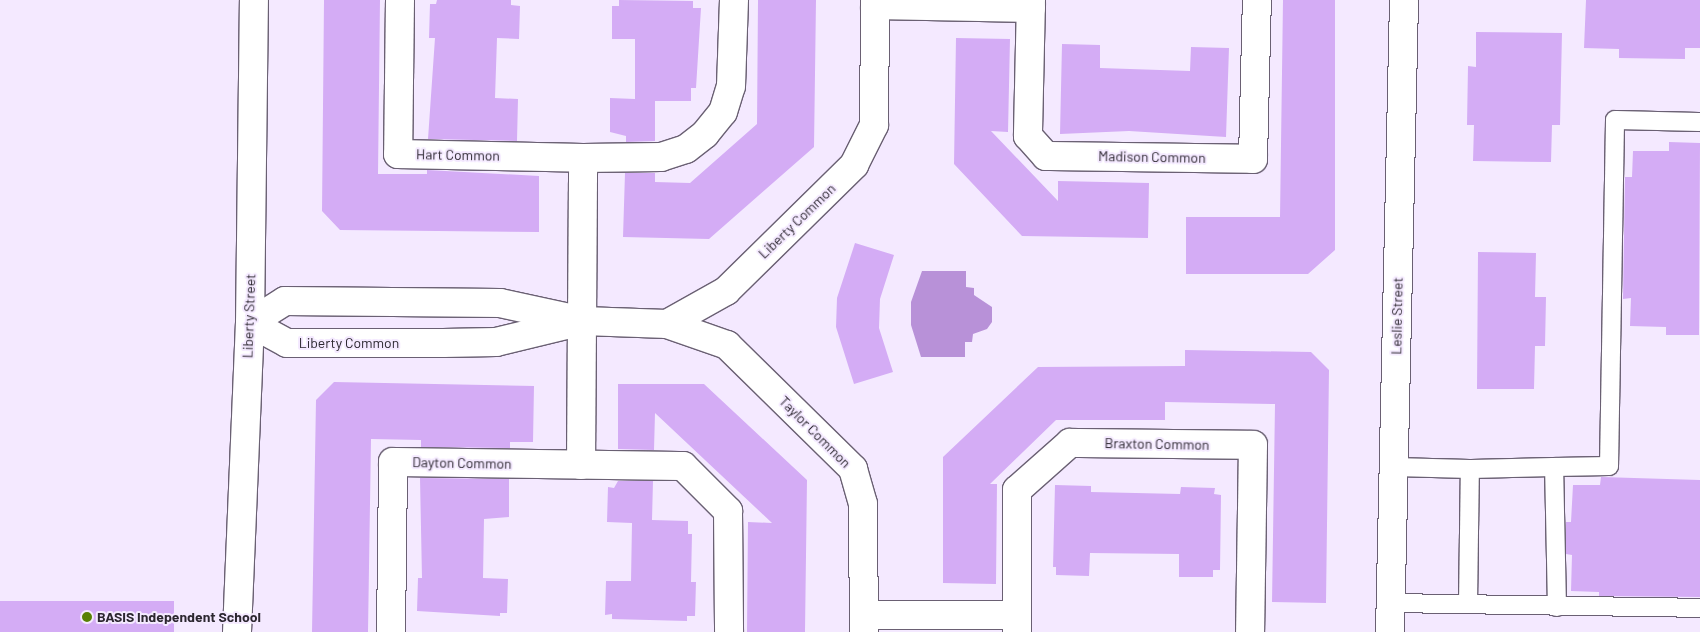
<!DOCTYPE html>
<html>
<head>
<meta charset="utf-8">
<style>
	body { margin:0 }
	#map { position:relative; width:1700px; height:632px; overflow:hidden; background:#f4e9ff; font-family:Barlow,sans-serif }
	div>[style] { position:absolute }
	.water>* { inset:0; background:#b891d8 }
	.building>* { inset:0; background:#d4acf5; transform-origin:0 0 }
	.roads { filter:drop-shadow(1px 0 #6a6073) drop-shadow(-1px 0 #6a6073) drop-shadow(0 1px #6a6073) drop-shadow(0 -1px #6a6073) }
	.service>* { height:18px; margin:-9px; padding:0 9px; transform-origin:9px; border-radius:9px; background:#fff }
	.minor>* { height:28px; margin:-14px; padding:0 14px; transform-origin:14px; border-radius:14px; background:#fff }
	.tertiary>* { height:28px; margin:-14px; padding:0 14px; transform-origin:14px; border-radius:14px; background:#fff }
	.dots>* { width:14px; height:14px; translate:-50% -50%; box-sizing:border-box; border:2px solid #f4e9ff; border-radius:50% }
	span { translate:-50% -50%; white-space:nowrap; text-align:center; line-height:1.15; -webkit-text-stroke:4px #f4e9ff; paint-order:stroke }
	.street-label { font-size:14px; color:#2c2730 }
	.poi-label { font-size:14px; color:#2c2730; font-weight:700 }
	.left { translate:0 -50%; text-align:left }
</style>
</head>
<body>
<div id="map">
	<div class="water">
		<i style="clip-path:polygon(922px 271px,966px 271px,966px 287px,974px 288px,974px 295px,992px 307px,992px 322px,987px 329px,973px 334px,972px 342px,965px 342px,965px 357px,921px 357px,911px 325px,911px 302px)"></i>
	</div>
	<div class="building">
		<i style="clip-path:polygon(324px 0,380px 0,378px 174px,427px 174px,427px 170px,539px 176px,539px 232px,340px 230px,322px 211px)"></i>
		<i style="clip-path:polygon(437px 0,511px 0,511px 5px,520px 6px,519px 39px,497px 38px,495px 98px,518px 99px,517px 141px,428px 139px,435px 38px,429px 38px,430px 4px,436px 4px)"></i>
		<i style="clip-path:polygon(619px 0,693px 1px,693px 8px,701px 8px,696px 88px,691px 88px,691px 101px,655px 101px,655px 141px,626px 142px,626px 136px,610px 132px,610px 98px,635px 99px,635px 39px,612px 39px,612px 6px,619px 6px)"></i>
		<i style="clip-path:polygon(758px 0,816px 0,814px 147px,709px 239px,623px 237px,625px 173px,655px 173px,655px 182px,690px 183px,757px 124px)"></i>
		<i style="clip-path:polygon(1283px 0,1335px 0,1335px 250px,1308px 274px,1186px 274px,1186px 217px,1280px 217px)"></i>
		<i style="clip-path:polygon(1586px 0,1700px 0,1700px 48px,1685px 48px,1685px 59px,1619px 58px,1619px 49px,1584px 48px)"></i>
		<i style="clip-path:polygon(1476px 32px,1562px 33px,1560px 125px,1552px 125px,1551px 162px,1473px 161px,1474px 125px,1467px 125px,1468px 66px,1476px 67px)"></i>
		<i style="clip-path:polygon(956px 38px,1010px 39px,1008px 132px,991px 131px,1058px 201px,1058px 181px,1149px 183px,1148px 238px,1022px 236px,954px 164px)"></i>
		<i style="clip-path:polygon(1062px 44px,1100px 45px,1100px 68px,1190px 71px,1191px 47px,1229px 48px,1226px 137px,1129px 131px,1060px 134px)"></i>
		<i style="clip-path:polygon(1669px 142px,1700px 143px,1699px 335px,1666px 335px,1666px 327px,1630px 326px,1631px 298px,1623px 299px,1625px 177px,1632px 177px,1633px 151px,1669px 151px)"></i>
		<i style="clip-path:polygon(855px 243px,894px 255px,880px 299px,879px 328px,893px 372px,854px 384px,836px 327px,837px 298px)"></i>
		<i style="clip-path:polygon(1478px 252px,1536px 253px,1535px 297px,1546px 297px,1545px 346px,1535px 346px,1534px 389px,1477px 389px)"></i>
		<i style="clip-path:polygon(1185px 350px,1311px 352px,1329px 370px,1326px 603px,1272px 602px,1275px 404px,1165px 402px,1165px 420px,1056px 420px,990px 484px,997px 484px,996px 584px,943px 583px,943px 457px,1038px 367px,1185px 366px)"></i>
		<i style="clip-path:polygon(334px 382px,534px 386px,533px 442px,510px 442px,510px 448px,421px 447px,421px 440px,371px 439px,368px 632px,312px 632px,316px 400px)"></i>
		<i style="clip-path:polygon(618px 384px,704px 384px,807px 480px,805px 632px,747px 632px,748px 522px,772px 523px,655px 413px,654px 450px,618px 449px)"></i>
		<i style="clip-path:polygon(1601px 477px,1700px 480px,1700px 597px,1599px 596px,1599px 592px,1571px 591px,1572px 555px,1566px 554px,1566px 522px,1571px 522px,1573px 485px,1600px 485px)"></i>
		<i style="clip-path:polygon(420px 478px,509px 479px,509px 517px,484px 519px,483px 578px,508px 579px,507px 613px,500px 613px,500px 616px,417px 611px,418px 578px,422px 578px)"></i>
		<i style="clip-path:polygon(618px 481px,653px 481px,652px 520px,688px 521px,688px 534px,692px 534px,691px 582px,696px 582px,695px 616px,687px 616px,687px 621px,612px 619px,612px 614px,605px 615px,606px 581px,631px 581px,632px 523px,607px 522px,608px 487px,614px 488px)"></i>
		<i style="clip-path:polygon(1055px 485px,1091px 486px,1091px 492px,1180px 494px,1181px 487px,1215px 488px,1214px 494px,1221px 495px,1220px 570px,1213px 570px,1213px 577px,1179px 577px,1179px 554px,1090px 553px,1089px 576px,1056px 575px,1056px 567px,1053px 567px)"></i>
		<i style="left:0;top:601px;width:174px;height:31px"></i>
	</div>
	<div class="roads">
		<div class="service">
			<i style="left:1394px;top:467px;width:76px;rotate:1.5deg"></i>
			<i style="left:1390px;top:603px;width:310px;rotate:0.9deg"></i>
			<i style="left:1468px;top:604px;width:135px;rotate:-89.2deg"></i>
			<i style="left:1470px;top:469px;width:84px;rotate:-1.4deg"></i>
			<i style="left:1557px;top:607px;width:140px;rotate:-91.2deg"></i>
			<i style="left:1554px;top:467px;width:55px;rotate:-1deg"></i>
			<i style="left:1609px;top:466px;width:346px;rotate:-89deg"></i>
			<i style="left:1615px;top:120px;width:85px;rotate:1.3deg"></i>
		</div>
		<div class="minor">
			<i style="left:400px;top:0;width:154px;rotate:90.7deg"></i>
			<i style="left:398px;top:154px;width:185px;rotate:1.2deg"></i>
			<i style="left:583px;top:158px;width:78px;rotate:-0.7deg"></i>
			<i style="left:661px;top:157px;width:26px;rotate:-18deg"></i>
			<i style="left:686px;top:149px;width:24px;rotate:-38deg"></i>
			<i style="left:705px;top:134px;width:28px;rotate:-51deg"></i>
			<i style="left:723px;top:112px;width:27px;rotate:-73deg"></i>
			<i style="left:731px;top:86px;width:86px;rotate:-88deg"></i>
			<i style="left:1031px;top:0;width:136px;rotate:91.3deg"></i>
			<i style="left:1028px;top:136px;width:27px;rotate:48deg"></i>
			<i style="left:1046px;top:156px;width:207px;rotate:0.8deg"></i>
			<i style="left:1253px;top:159px;width:159px;rotate:-88.6deg"></i>
			<i style="left:875px;top:5px;width:156px;rotate:1.1deg"></i>
			<i style="left:583px;top:321px;width:89px;rotate:166.4deg"></i>
			<i style="left:496px;top:342px;width:53px;rotate:178.9deg"></i>
			<i style="left:443px;top:343px;width:156px;rotate:180deg"></i>
			<i style="left:287px;top:343px;width:42px;rotate:-151.6deg"></i>
			<i style="left:250px;top:323px;width:41px;rotate:-32.2deg"></i>
			<i style="left:285px;top:301px;width:215px;rotate:0.5deg"></i>
			<i style="left:500px;top:303px;width:85px;rotate:12.2deg"></i>
			<i style="left:583px;top:321px;width:84px;rotate:2deg"></i>
			<i style="left:667px;top:324px;width:68px;rotate:-29.2deg"></i>
			<i style="left:726px;top:291px;width:180px;rotate:-44.5deg"></i>
			<i style="left:854px;top:165px;width:45px;rotate:-63.4deg"></i>
			<i style="left:874px;top:125px;width:125px;rotate:-89.5deg"></i>
			<i style="left:667px;top:324px;width:64px;rotate:19.3deg"></i>
			<i style="left:727px;top:345px;width:177px;rotate:44.5deg"></i>
			<i style="left:853px;top:469px;width:36px;rotate:74deg"></i>
			<i style="left:863px;top:504px;width:128px;rotate:89.6deg"></i>
			<i style="left:581px;top:465px;width:307px;rotate:-89.6deg"></i>
			<i style="left:864px;top:615px;width:153px"></i>
			<i style="left:391px;top:632px;width:170px;rotate:-89.3deg"></i>
			<i style="left:393px;top:462px;width:290px;rotate:0.8deg"></i>
			<i style="left:683px;top:466px;width:64px;rotate:45deg"></i>
			<i style="left:728px;top:511px;width:121px;rotate:89.5deg"></i>
			<i style="left:1017px;top:632px;width:142px;rotate:-90deg"></i>
			<i style="left:1017px;top:490px;width:71px;rotate:-41.6deg"></i>
			<i style="left:1070px;top:443px;width:183px;rotate:0.6deg"></i>
			<i style="left:1253px;top:445px;width:187px;rotate:90.9deg"></i>
			<i style="left:1390px;top:632px;width:632px;rotate:-88.73deg"></i>
		</div>
		<div class="tertiary">
			<i style="left:237px;top:632px;width:309px;rotate:-87.6deg"></i>
			<i style="left:250px;top:323px;width:323px;rotate:-89.3deg"></i>
		</div>
	</div>
	<div class="dots">
		<i style="left:87px;top:617px;background:#588104"></i>
	</div>
	<div class="street-label">
		<span style="left:458px;top:155px;rotate:1deg">Hart Common</span>
		<span style="left:1152px;top:157px;rotate:1deg">Madison Common</span>
		<span style="left:797px;top:221px;rotate:-44deg">Liberty Common</span>
		<span style="left:249px;top:316px;rotate:-88deg">Liberty Street</span>
		<span style="left:1397px;top:316px;rotate:-89deg">Leslie Street</span>
		<span style="left:349px;top:343px">Liberty Common</span>
		<span style="left:815px;top:432px;rotate:45deg">Taylor Common</span>
		<span style="left:1157px;top:444px;rotate:1deg">Braxton Common</span>
		<span style="left:462px;top:463px;rotate:1deg">Dayton Common</span>
	</div>
	<div class="poi-label">
		<span class="left" style="left:97px;top:617px">BASIS Independent School</span>
	</div>
</div>
</body>
</html>
